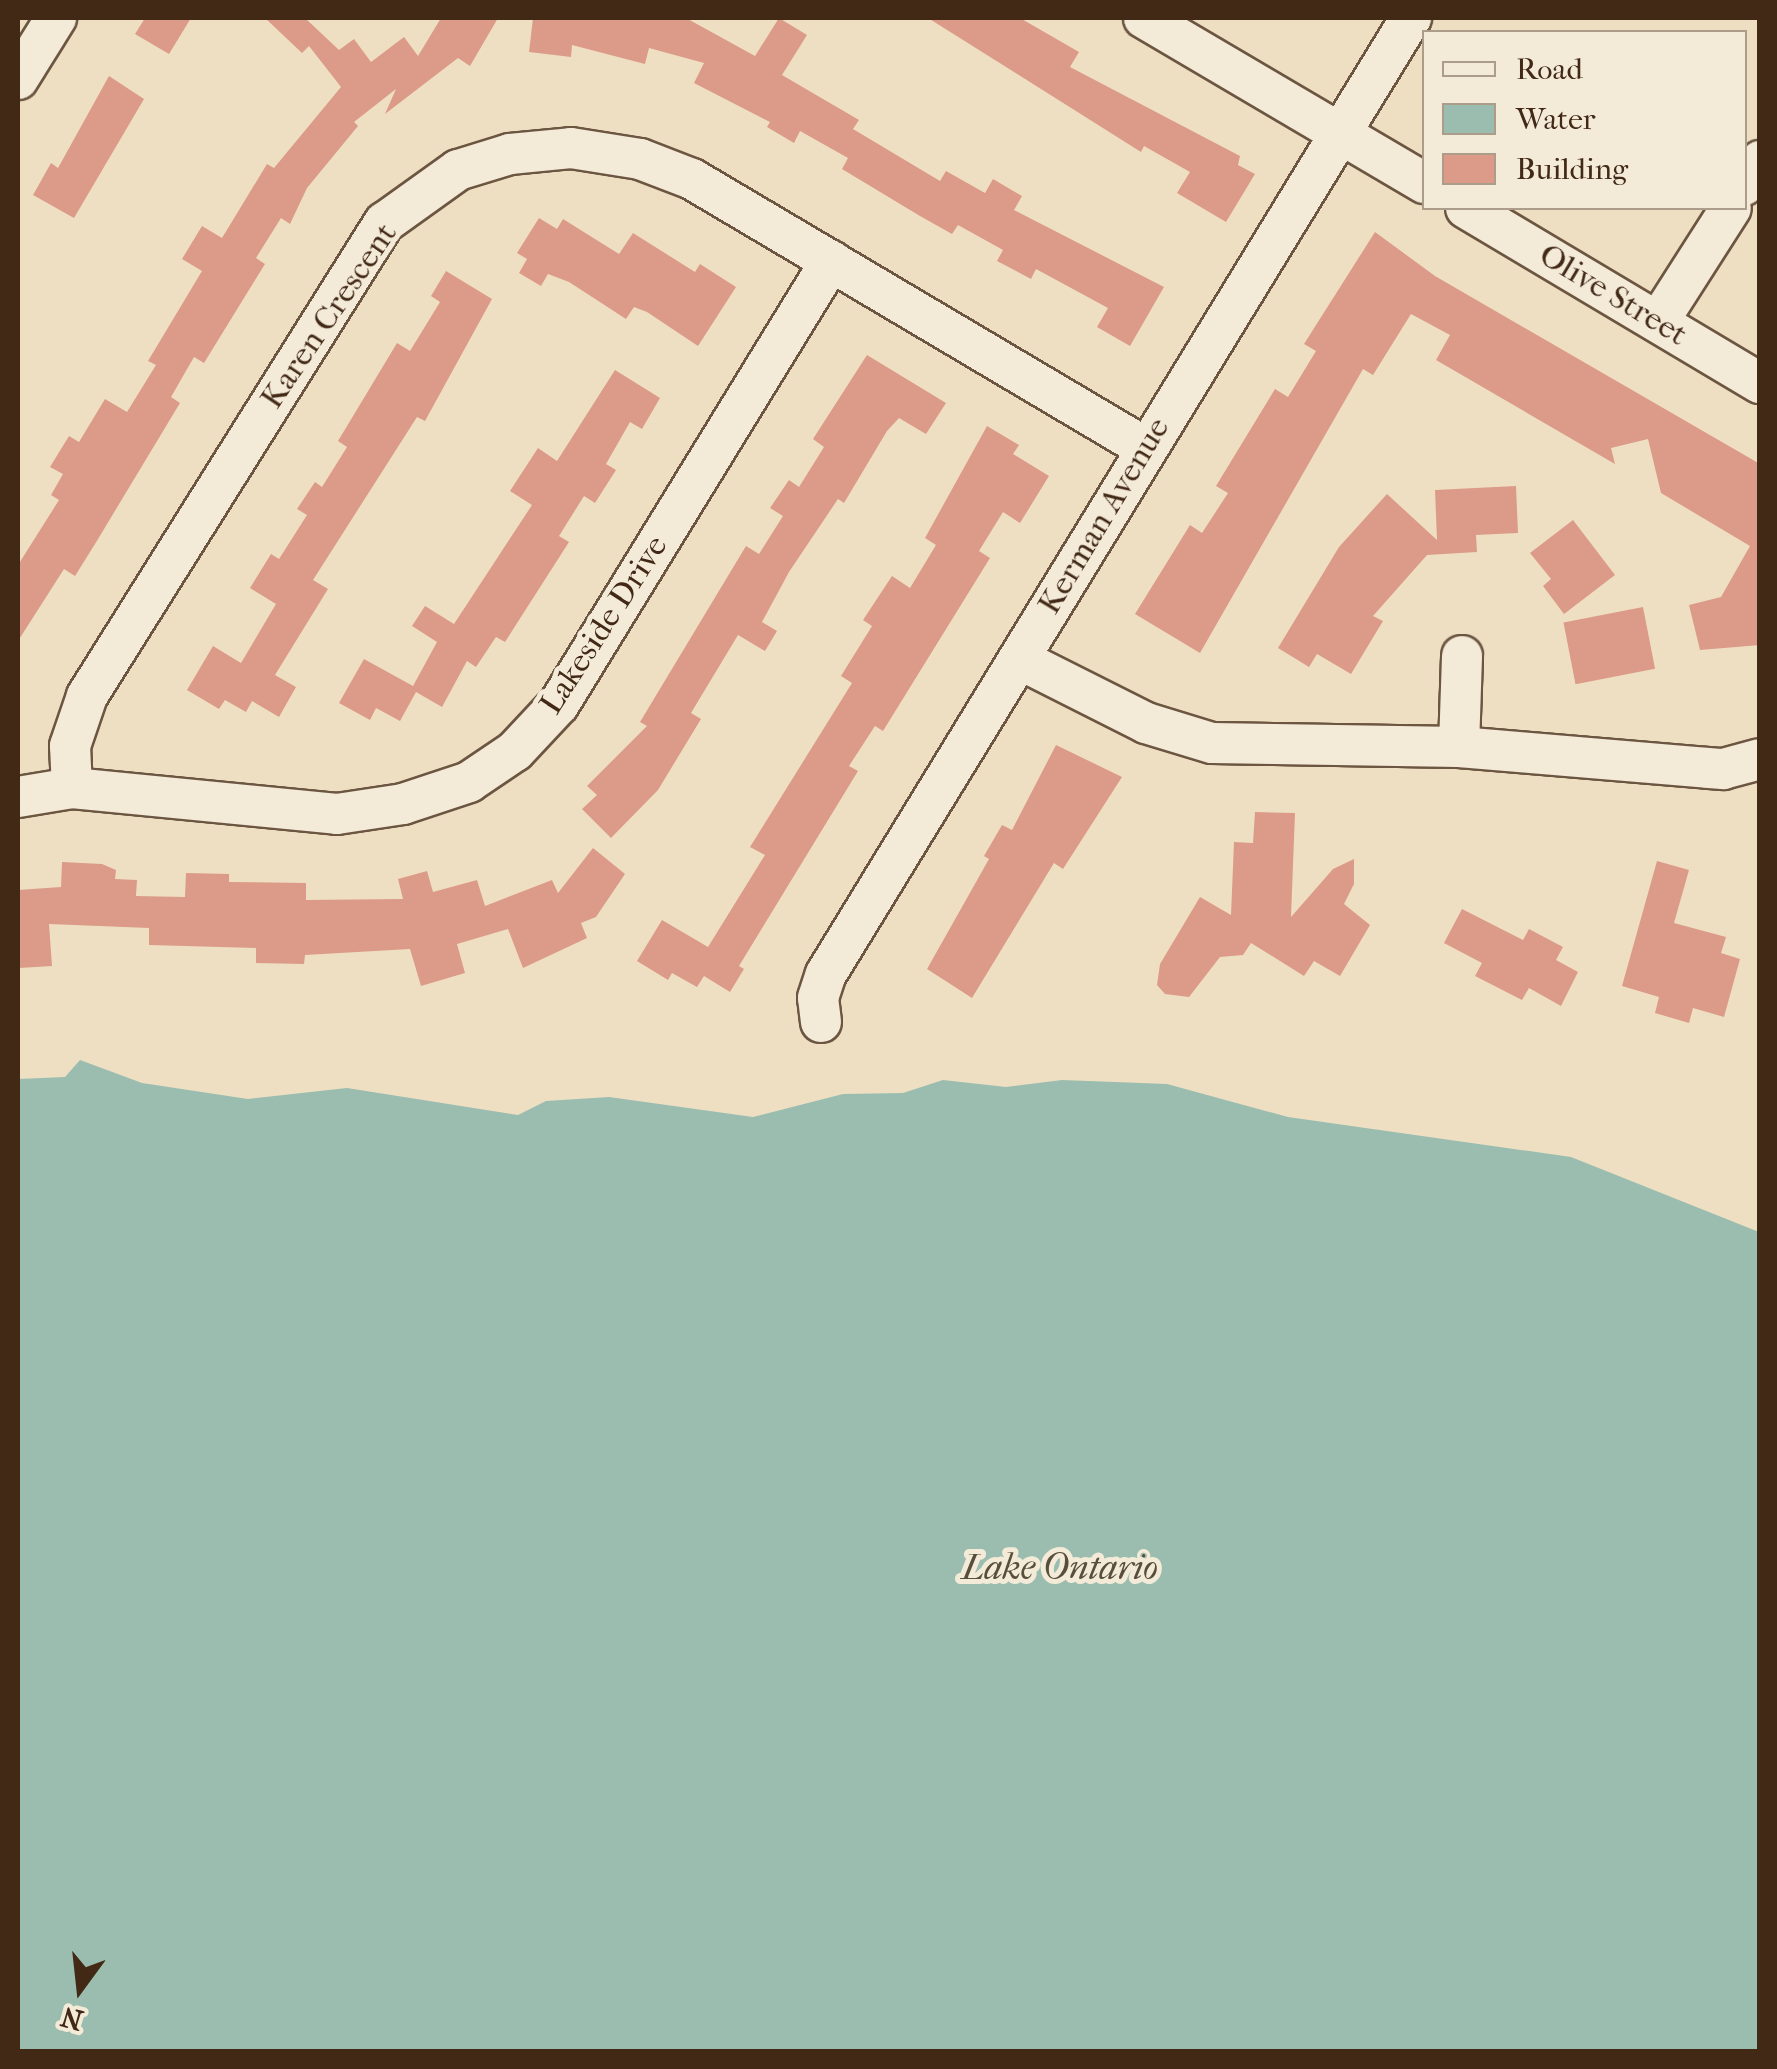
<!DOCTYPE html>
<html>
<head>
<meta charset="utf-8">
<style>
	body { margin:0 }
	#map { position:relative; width:1777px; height:2069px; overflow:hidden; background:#eedfc3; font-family:"IM FELL French Canon",serif }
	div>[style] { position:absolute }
	.water>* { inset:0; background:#9abdaf }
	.building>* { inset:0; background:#dc9b88; transform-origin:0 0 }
	.roads { filter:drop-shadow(2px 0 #6c5641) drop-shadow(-2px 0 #6c5641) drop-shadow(0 2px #6c5641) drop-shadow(0 -2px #6c5641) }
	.minor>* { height:40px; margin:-20px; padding:0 20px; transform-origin:20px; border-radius:20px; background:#f4ead8 }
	span { translate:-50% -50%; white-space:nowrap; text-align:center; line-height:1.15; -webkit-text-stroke:10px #f4ead8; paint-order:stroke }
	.street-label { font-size:32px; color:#412916 }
	.water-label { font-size:35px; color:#574e3c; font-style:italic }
	.frame { position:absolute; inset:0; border:20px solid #412916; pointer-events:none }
	.legend { position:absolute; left:1422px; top:30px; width:325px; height:180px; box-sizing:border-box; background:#f4ead8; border:2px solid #ac9d8a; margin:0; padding:12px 18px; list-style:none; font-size:30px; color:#412916 }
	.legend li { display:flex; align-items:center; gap:20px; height:50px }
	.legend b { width:50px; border:2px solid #ac9d8a }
	.north { position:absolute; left:30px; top:1939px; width:100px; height:100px; -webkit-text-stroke:8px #f4ead8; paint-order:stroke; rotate:195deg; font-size:28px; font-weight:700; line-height:40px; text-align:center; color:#412916 }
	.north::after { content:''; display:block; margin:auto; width:35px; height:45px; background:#412916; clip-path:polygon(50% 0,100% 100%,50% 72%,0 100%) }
</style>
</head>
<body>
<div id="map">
	<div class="water">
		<i style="clip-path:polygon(80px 1060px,142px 1083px,248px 1099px,347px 1088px,518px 1115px,546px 1101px,609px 1097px,753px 1117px,843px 1094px,903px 1093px,943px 1080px,1006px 1087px,1062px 1080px,1167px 1084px,1288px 1117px,1571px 1157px,1759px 1232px,1759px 2051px,18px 2051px,18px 1079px,65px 1077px)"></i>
	</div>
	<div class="building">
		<i style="clip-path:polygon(145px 18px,191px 18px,169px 54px,135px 34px)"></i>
		<i style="clip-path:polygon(265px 18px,305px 18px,339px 50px,354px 39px,371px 62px,404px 37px,418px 56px,441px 18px,498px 18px,470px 66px,458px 58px,385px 114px,396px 89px,354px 122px,358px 126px,307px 188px,290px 224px,281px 218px,256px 258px,265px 264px,204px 363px,194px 357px,171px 397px,180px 403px,95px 544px,75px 576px,64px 569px,18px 641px,18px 565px,59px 500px,51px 495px,63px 474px,50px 467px,69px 436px,79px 442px,105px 399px,127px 412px,156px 365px,148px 361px,202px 271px,182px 259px,202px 226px,222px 238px,267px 164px,274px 168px,341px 87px,309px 46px,302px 53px)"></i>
		<i style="clip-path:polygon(533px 18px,686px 18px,755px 56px,779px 18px,807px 35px,782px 75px,859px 120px,853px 129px,940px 181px,946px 171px,985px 193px,993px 179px,1022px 196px,1014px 210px,1164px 287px,1130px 346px,1097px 327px,1108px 308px,1036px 269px,1031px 279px,997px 261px,1003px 250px,958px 225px,952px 234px,920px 216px,842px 169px,848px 158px,800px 131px,794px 143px,767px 127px,770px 122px,694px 83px,704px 63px,649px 48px,645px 64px,572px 45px,571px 57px,529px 52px)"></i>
		<i style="clip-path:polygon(928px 18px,1020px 18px,1079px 52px,1070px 67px,1240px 156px,1238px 165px,1255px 174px,1226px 222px,1177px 193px,1190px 172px,1144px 146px,1141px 152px)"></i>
		<i style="clip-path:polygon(109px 76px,144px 99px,74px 218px,33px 195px,51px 163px,58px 168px)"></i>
		<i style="clip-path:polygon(539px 218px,557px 229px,563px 219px,619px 254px,633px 233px,695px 272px,700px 264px,736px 287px,698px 346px,647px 312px,634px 307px,626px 319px,569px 282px,548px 274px,541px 286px,519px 273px,527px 259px,517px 253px)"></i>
		<i style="clip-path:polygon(1375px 232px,1435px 276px,1760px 464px,1760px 645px,1700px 650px,1689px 605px,1721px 597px,1750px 546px,1661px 493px,1648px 439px,1611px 448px,1615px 464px,1436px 360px,1450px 335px,1411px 314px,1373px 375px,1363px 369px,1200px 653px,1135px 614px,1190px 525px,1202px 533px,1228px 493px,1216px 486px,1275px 389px,1288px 397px,1316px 351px,1304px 344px)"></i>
		<i style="clip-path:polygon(446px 271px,492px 299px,425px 421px,417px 417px,313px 580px,328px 589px,275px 675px,296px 687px,279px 717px,252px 701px,246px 712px,225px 700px,219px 709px,187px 690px,213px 646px,241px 663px,276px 604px,250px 588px,271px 554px,279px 559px,307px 515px,297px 509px,315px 482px,322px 487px,347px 447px,338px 441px,397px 343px,410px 351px,440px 302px,431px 296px)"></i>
		<i style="clip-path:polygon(867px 355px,946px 403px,926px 434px,899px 418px,887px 431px,844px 503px,838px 499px,789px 572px,762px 622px,777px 631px,765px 651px,738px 635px,691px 713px,701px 719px,658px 790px,611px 838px,582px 809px,597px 795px,587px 786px,647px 726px,640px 722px,746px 546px,759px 554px,783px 516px,770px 508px,789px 480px,799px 487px,824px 447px,813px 439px)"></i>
		<i style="clip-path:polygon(615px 370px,660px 398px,642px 429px,630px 422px,606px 464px,616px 470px,595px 503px,584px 496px,559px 536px,569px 542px,505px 642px,496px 637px,476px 667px,467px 661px,442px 707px,416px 692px,400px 721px,376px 708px,370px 720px,339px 703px,364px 659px,413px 686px,437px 642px,412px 626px,425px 606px,454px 624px,532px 505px,510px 491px,538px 448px,557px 461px)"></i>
		<i style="clip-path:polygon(987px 426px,1019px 445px,1013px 454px,1049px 476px,1020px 523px,1003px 512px,979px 551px,990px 558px,883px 731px,875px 726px,849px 766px,858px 771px,739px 966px,744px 969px,730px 992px,704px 976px,697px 987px,672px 973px,668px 980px,637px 961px,662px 920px,708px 947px,765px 855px,750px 847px,852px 683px,841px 676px,872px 626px,863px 620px,892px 576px,910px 588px,936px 545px,925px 538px)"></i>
		<i style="clip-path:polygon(1516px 486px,1518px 533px,1476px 535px,1477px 552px,1427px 555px,1373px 616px,1383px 621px,1351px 674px,1317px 654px,1309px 667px,1278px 648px,1339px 547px,1387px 494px,1437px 540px,1435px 490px)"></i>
		<i style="clip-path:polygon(1573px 520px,1615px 575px,1564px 614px,1543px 586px,1551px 579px,1530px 553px)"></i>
		<i style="left:1643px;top:607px;width:63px;height:81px;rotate:79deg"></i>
		<i style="clip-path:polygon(1056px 745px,1122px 777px,1063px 869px,1054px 863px,972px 998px,927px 969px,989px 859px,984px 856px,1002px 825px,1012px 830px)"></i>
		<i style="clip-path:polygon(1255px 812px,1295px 813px,1291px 917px,1333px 869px,1354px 859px,1354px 884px,1344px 904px,1370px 925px,1340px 976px,1314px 961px,1304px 976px,1251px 943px,1243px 955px,1220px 957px,1189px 997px,1165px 994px,1157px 985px,1160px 964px,1200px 897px,1231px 915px,1234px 842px,1253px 843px)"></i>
		<i style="clip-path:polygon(593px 848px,625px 874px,596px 917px,581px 923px,587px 938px,523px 968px,508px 929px,457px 944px,465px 973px,421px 986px,410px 949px,305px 955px,304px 964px,256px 963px,256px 948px,149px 945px,149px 928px,49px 924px,52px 966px,19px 968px,18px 890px,61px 887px,62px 862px,102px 864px,116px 870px,115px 879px,137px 880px,136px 896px,185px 897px,186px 873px,229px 874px,229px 882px,306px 883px,306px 900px,403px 899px,398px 879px,427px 871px,433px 892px,477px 880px,485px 906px,552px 880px,558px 893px)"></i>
		<i style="clip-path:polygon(1657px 861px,1689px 870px,1674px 923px,1726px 937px,1721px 953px,1740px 959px,1724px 1017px,1693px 1008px,1689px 1023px,1655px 1013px,1659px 997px,1622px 986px)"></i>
		<i style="clip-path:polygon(1462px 909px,1523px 940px,1529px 929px,1563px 947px,1556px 960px,1578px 972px,1561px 1006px,1529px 988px,1522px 1000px,1475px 976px,1482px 963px,1444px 943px)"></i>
	</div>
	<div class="roads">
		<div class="minor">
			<i style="left:1144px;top:18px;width:325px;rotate:30.5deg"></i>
			<i style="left:18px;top:79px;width:72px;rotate:-58.1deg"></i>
			<i style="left:1744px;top:185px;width:29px;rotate:-56deg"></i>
			<i style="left:1466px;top:208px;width:342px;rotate:30.8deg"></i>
			<i style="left:1658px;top:322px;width:135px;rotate:-57.4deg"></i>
			<i style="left:1019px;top:659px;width:142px;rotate:26.7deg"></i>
			<i style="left:1146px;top:723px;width:69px;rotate:16.9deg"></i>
			<i style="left:1212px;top:743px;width:247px;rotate:0.9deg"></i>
			<i style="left:1459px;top:747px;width:265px;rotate:4.8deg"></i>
			<i style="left:1723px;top:769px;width:38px;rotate:-15deg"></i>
			<i style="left:1459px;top:747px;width:91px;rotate:-88.1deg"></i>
			<i style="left:72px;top:788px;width:42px;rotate:-92.7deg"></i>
			<i style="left:70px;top:746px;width:53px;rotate:-71.2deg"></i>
			<i style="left:87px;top:696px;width:559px;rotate:-57.88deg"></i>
			<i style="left:384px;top:223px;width:91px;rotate:-35.6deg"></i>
			<i style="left:458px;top:170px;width:54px;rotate:-17.1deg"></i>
			<i style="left:510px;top:154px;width:61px;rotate:-5.6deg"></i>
			<i style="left:571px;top:148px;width:70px;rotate:9.1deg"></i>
			<i style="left:640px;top:159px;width:56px;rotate:21deg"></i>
			<i style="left:692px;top:179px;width:525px;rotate:30.66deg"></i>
			<i style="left:18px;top:797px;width:55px;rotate:-9.5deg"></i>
			<i style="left:72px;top:788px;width:266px;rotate:5.6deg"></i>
			<i style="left:337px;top:814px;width:67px;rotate:-8.6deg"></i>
			<i style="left:403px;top:804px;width:70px;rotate:-18.4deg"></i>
			<i style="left:469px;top:782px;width:55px;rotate:-34deg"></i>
			<i style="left:515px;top:751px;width:64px;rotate:-46.9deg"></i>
			<i style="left:559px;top:704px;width:520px;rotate:-58.45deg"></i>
			<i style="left:821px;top:1022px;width:24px;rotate:-97deg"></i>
			<i style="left:818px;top:998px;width:25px;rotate:-72deg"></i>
			<i style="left:826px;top:974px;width:1121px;rotate:-58.54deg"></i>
		</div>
	</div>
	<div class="street-label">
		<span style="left:1613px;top:295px;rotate:31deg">Olive Street</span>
		<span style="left:329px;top:316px;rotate:-56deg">Karen Crescent</span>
		<span style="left:1104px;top:516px;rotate:-59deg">Kerman Avenue</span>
		<span style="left:604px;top:625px;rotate:-57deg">Lakeside Drive</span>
	</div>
	<div class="water-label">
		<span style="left:1060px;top:1568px">Lake Ontario</span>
	</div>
	<div class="frame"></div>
	<ul class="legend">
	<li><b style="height:12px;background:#f4ead8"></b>Road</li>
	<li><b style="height:28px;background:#9abdaf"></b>Water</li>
	<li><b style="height:28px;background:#dc9b88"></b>Building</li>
	</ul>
	<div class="north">N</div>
</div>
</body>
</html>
